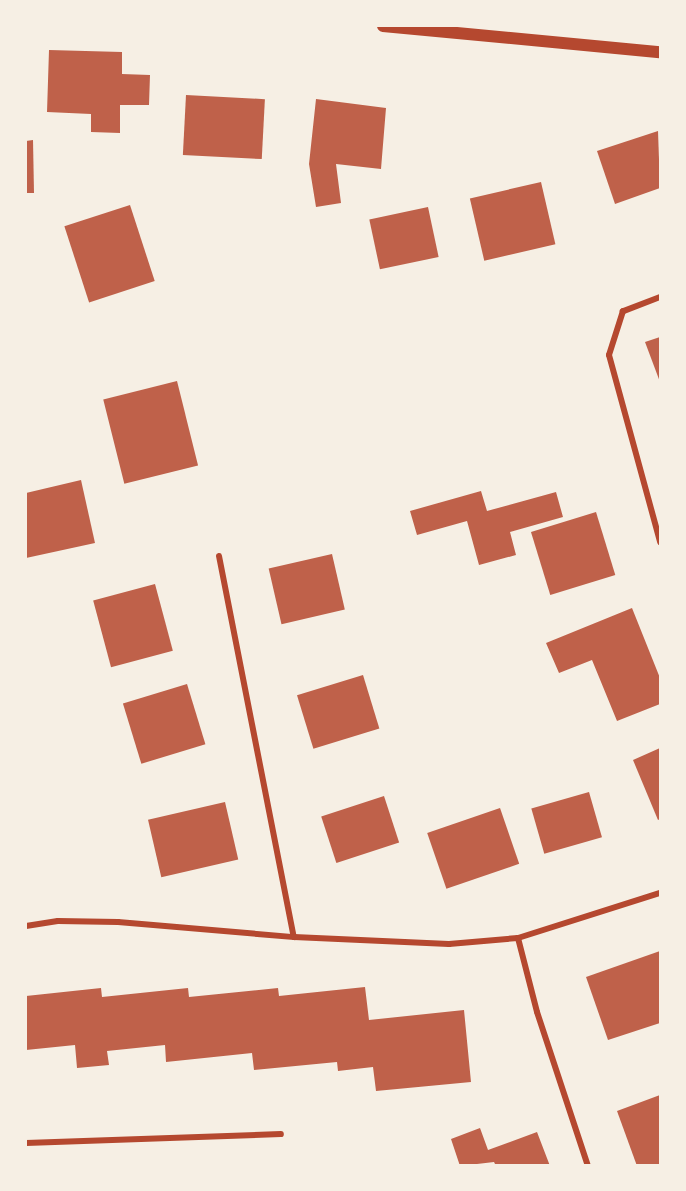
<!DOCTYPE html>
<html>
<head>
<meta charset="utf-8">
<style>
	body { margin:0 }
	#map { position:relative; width:686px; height:1191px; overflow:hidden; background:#f6efe4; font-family:Arial,sans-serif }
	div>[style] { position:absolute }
	.building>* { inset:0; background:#bf614a; transform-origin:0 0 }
	.minor>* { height:6px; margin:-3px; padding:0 3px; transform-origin:3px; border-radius:3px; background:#b5482f }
	.secondary>* { height:12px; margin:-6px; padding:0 6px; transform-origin:6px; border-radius:6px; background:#b5482f }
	span { translate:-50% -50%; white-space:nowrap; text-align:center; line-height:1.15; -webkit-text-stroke:4.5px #f6efe4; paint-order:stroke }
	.frame { position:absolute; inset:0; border:27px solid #f6efe4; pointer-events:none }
</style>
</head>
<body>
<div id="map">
	<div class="building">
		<i style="clip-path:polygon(49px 50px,122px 52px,122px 74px,150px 75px,149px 105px,120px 105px,120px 133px,91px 132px,91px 114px,47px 112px)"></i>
		<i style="left:186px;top:95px;width:79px;height:60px;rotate:3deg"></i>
		<i style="clip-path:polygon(316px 99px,386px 108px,381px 169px,336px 164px,341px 203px,316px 207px,309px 164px)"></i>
		<i style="clip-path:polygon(658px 131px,660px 188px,615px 204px,597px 151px)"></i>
		<i style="clip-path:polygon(33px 140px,34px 193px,26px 193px,26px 141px)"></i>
		<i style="left:541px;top:182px;width:64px;height:73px;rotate:77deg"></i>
		<i style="left:130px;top:205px;width:80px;height:69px;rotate:72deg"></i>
		<i style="left:428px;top:207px;width:51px;height:60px;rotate:78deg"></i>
		<i style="clip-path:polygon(660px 337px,660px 382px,645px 342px)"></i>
		<i style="left:177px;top:381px;width:87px;height:76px;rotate:76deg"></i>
		<i style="clip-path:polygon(81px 480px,95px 543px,26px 558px,26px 493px)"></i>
		<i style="clip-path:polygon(481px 491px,487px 511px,556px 492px,563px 517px,510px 532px,516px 555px,479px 565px,467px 521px,417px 535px,410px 511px)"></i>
		<i style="left:596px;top:512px;width:66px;height:68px;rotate:73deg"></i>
		<i style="left:332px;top:554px;width:57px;height:65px;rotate:77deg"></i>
		<i style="left:155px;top:584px;width:69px;height:64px;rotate:75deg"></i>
		<i style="clip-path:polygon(632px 608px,660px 678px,660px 704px,617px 721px,592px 660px,559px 673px,546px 643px)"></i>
		<i style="left:363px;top:675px;width:56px;height:69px;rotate:73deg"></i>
		<i style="left:187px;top:684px;width:63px;height:67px;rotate:73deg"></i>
		<i style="clip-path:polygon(660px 748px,660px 819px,658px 820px,633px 760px)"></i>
		<i style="left:589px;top:792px;width:47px;height:60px;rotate:74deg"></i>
		<i style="left:384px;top:796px;width:49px;height:66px;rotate:72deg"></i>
		<i style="left:225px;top:802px;width:59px;height:79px;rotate:77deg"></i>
		<i style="left:500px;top:808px;width:59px;height:77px;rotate:71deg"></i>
		<i style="clip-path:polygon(660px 951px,660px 1023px,608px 1040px,586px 977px)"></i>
		<i style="clip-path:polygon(365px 987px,369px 1020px,464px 1010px,471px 1082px,376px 1091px,373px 1067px,338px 1071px,337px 1062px,254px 1070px,252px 1053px,166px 1062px,165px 1045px,107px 1051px,109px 1065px,77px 1068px,75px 1045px,26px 1050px,26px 996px,101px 988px,102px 997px,188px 988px,189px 997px,278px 988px,279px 996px)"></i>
		<i style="clip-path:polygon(660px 1095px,660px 1166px,637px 1166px,617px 1111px)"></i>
		<i style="clip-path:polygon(480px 1128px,488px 1150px,537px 1132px,550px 1166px,496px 1166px,494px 1162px,460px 1166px,451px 1139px)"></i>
	</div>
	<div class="minor">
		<i style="left:660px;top:297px;width:40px;rotate:159deg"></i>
		<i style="left:623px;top:311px;width:46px;rotate:107.7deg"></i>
		<i style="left:609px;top:355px;width:194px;rotate:74.7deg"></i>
		<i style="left:219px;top:556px;width:388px;rotate:78.9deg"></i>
		<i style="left:26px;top:926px;width:32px;rotate:-9deg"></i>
		<i style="left:58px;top:921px;width:60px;rotate:1deg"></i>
		<i style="left:118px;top:922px;width:177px;rotate:4.9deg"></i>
		<i style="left:294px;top:937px;width:155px;rotate:2.6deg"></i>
		<i style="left:449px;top:944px;width:69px;rotate:-5deg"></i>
		<i style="left:518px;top:938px;width:149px;rotate:-17.6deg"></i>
		<i style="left:518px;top:938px;width:76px;rotate:75.6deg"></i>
		<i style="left:537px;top:1012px;width:162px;rotate:71.7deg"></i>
		<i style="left:26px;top:1143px;width:255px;rotate:-2deg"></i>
	</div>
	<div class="secondary">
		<i style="left:383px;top:26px;width:278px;rotate:5.4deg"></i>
	</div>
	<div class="frame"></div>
</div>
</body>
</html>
